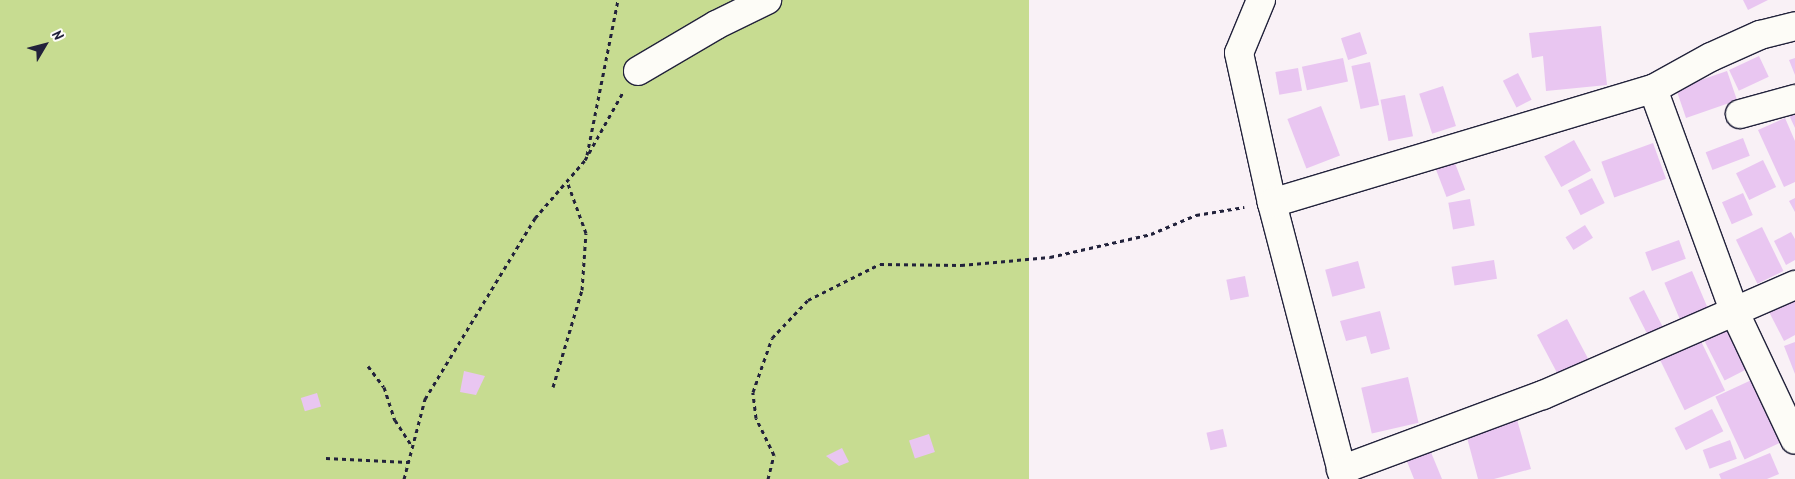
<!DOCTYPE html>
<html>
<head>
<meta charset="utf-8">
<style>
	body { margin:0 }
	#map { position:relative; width:1795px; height:479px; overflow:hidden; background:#f9f1f6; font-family:Kalam,sans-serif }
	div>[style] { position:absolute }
	.green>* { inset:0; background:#c7dc91; transform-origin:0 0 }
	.building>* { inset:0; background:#e9c6f1; transform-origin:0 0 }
	.path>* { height:3px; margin-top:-1.5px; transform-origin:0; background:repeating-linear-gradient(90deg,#22223b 0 4px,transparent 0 8px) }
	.roads { filter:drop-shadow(1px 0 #22223b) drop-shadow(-1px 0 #22223b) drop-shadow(0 1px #22223b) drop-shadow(0 -1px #22223b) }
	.minor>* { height:28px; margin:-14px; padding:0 14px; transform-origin:14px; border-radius:14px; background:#fdfcf7 }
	span { translate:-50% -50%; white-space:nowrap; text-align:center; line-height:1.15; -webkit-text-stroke:4px #fdfcf7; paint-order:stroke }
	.north { position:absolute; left:20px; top:20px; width:50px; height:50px; -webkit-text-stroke:4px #fdfcf7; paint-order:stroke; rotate:53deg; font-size:14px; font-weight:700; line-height:20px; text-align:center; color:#22223b }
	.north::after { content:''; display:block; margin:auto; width:18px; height:22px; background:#22223b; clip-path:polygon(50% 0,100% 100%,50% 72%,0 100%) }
</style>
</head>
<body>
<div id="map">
	<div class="green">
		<i style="left:0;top:0;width:1029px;height:479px"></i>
	</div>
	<div class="building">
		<i style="clip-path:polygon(1743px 0,1768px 0,1748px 10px)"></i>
		<i style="clip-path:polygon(1601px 26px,1607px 85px,1546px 91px,1543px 56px,1532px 58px,1529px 33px)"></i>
		<i style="left:1360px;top:32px;width:23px;height:20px;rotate:72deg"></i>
		<i style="left:1759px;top:56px;width:23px;height:33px;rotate:65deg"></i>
		<i style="left:1343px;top:58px;width:24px;height:42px;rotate:78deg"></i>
		<i style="clip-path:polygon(1795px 58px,1795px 75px,1789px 60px)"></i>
		<i style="left:1370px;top:62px;width:44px;height:19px;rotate:78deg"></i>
		<i style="left:1298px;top:68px;width:23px;height:23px;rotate:80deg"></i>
		<i style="left:1727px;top:71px;width:31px;height:54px;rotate:71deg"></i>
		<i style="left:1518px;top:73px;width:30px;height:17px;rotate:63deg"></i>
		<i style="left:1443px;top:86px;width:42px;height:25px;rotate:72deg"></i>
		<i style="left:1405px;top:95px;width:42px;height:25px;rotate:79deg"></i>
		<i style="left:1321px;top:106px;width:53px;height:36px;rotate:69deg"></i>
		<i style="clip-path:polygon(1795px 113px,1795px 128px,1789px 115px)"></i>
		<i style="clip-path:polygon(1785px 118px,1795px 141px,1795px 182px,1784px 187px,1758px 130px)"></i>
		<i style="left:1743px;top:138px;width:19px;height:40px;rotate:69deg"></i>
		<i style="left:1574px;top:140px;width:35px;height:34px;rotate:61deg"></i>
		<i style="left:1653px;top:143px;width:38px;height:55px;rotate:70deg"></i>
		<i style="left:1453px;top:158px;width:34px;height:20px;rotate:69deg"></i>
		<i style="left:1763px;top:160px;width:30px;height:30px;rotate:64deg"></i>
		<i style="left:1592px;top:178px;width:28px;height:27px;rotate:63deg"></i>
		<i style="left:1743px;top:193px;width:24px;height:23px;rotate:66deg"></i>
		<i style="clip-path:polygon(1795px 198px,1795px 212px,1789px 201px)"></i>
		<i style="left:1470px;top:199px;width:27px;height:22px;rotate:80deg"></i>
		<i style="left:1585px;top:225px;width:15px;height:23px;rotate:58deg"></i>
		<i style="left:1762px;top:227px;width:49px;height:29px;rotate:64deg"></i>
		<i style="clip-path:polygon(1791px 232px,1795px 239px,1795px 260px,1786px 265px,1774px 241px)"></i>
		<i style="left:1679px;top:240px;width:20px;height:36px;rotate:70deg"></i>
		<i style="left:1494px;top:260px;width:19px;height:43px;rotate:81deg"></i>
		<i style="left:1358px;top:261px;width:28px;height:34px;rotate:75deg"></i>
		<i style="left:1692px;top:271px;width:41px;height:30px;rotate:67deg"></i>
		<i style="left:1245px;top:276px;width:21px;height:19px;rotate:79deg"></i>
		<i style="left:1644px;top:290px;width:42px;height:17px;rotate:63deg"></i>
		<i style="clip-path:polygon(1795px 291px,1795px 335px,1784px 341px,1766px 306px)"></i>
		<i style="clip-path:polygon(1380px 311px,1390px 349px,1371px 354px,1366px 336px,1346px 341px,1340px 321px)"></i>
		<i style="left:1567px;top:319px;width:47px;height:34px;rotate:62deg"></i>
		<i style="left:1734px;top:324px;width:46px;height:34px;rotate:63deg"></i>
		<i style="left:1697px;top:333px;width:64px;height:45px;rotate:64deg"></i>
		<i style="clip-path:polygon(1795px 342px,1795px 374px,1784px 346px)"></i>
		<i style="clip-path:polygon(464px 371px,485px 376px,476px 395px,460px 392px)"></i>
		<i style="left:1408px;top:377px;width:47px;height:48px;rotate:77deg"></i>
		<i style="left:1758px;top:377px;width:69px;height:47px;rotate:65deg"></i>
		<i style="left:317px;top:393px;width:14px;height:17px;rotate:73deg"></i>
		<i style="left:1712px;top:409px;width:25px;height:42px;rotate:63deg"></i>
		<i style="clip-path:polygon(1516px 416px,1531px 469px,1494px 479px,1478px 479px,1465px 430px)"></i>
		<i style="left:1223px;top:429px;width:18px;height:17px;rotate:77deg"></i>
		<i style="left:929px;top:434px;width:19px;height:21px;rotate:72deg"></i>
		<i style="left:1730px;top:440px;width:20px;height:29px;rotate:70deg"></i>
		<i style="clip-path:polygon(1428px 445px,1442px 479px,1414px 479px,1404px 454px)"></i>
		<i style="clip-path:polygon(842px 448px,849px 462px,839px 466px,826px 456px)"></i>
		<i style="clip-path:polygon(1770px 453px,1779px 474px,1767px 479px,1721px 479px,1719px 474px)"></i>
	</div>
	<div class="path">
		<i style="left:587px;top:155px;width:158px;rotate:-78.7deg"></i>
		<i style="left:368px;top:366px;width:26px;rotate:53deg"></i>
		<i style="left:384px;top:387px;width:35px;rotate:72deg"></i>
		<i style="left:395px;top:420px;width:31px;rotate:57deg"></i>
		<i style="left:553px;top:387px;width:101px;rotate:-73.4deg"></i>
		<i style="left:582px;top:290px;width:57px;rotate:-86deg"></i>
		<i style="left:586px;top:233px;width:55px;rotate:-110.1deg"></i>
		<i style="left:326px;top:458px;width:82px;rotate:2.8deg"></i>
		<i style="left:404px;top:479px;width:83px;rotate:-75.3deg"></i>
		<i style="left:425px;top:399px;width:212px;rotate:-58.7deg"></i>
		<i style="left:535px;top:218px;width:77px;rotate:-49.2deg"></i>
		<i style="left:585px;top:160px;width:78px;rotate:-60.8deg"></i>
		<i style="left:768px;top:479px;width:25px;rotate:-76deg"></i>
		<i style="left:774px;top:455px;width:41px;rotate:-115.9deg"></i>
		<i style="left:756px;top:418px;width:26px;rotate:-97deg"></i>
		<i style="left:753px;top:392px;width:57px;rotate:-70.6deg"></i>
		<i style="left:772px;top:338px;width:52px;rotate:-46.5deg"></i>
		<i style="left:808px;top:300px;width:80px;rotate:-26.6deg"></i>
		<i style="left:880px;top:264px;width:81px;rotate:0.7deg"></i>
		<i style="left:961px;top:265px;width:89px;rotate:-5.1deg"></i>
		<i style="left:1050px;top:257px;width:104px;rotate:-12.8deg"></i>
		<i style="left:1151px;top:234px;width:49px;rotate:-22.9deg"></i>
		<i style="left:1196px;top:215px;width:49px;rotate:-9.5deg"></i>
	</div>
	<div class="roads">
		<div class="minor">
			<i style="left:1261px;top:0;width:57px;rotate:112.5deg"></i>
			<i style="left:1239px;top:53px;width:154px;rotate:77.6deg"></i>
			<i style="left:1272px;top:203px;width:285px;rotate:75.4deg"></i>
			<i style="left:638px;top:71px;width:91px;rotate:-30.5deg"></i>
			<i style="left:716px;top:25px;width:57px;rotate:-26.1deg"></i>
			<i style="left:1653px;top:89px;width:239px;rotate:69.9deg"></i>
			<i style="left:1735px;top:313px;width:140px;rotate:64.7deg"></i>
			<i style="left:1740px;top:114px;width:57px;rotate:-15.3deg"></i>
			<i style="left:1272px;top:203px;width:398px;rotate:-16.7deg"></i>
			<i style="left:1653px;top:89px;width:66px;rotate:-28.9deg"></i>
			<i style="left:1711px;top:57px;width:54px;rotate:-24.2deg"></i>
			<i style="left:1760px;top:35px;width:36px;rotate:-14deg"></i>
			<i style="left:1341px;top:470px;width:215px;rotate:-20.4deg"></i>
			<i style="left:1543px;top:395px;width:275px;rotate:-23.6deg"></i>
		</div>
	</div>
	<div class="north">N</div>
</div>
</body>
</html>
